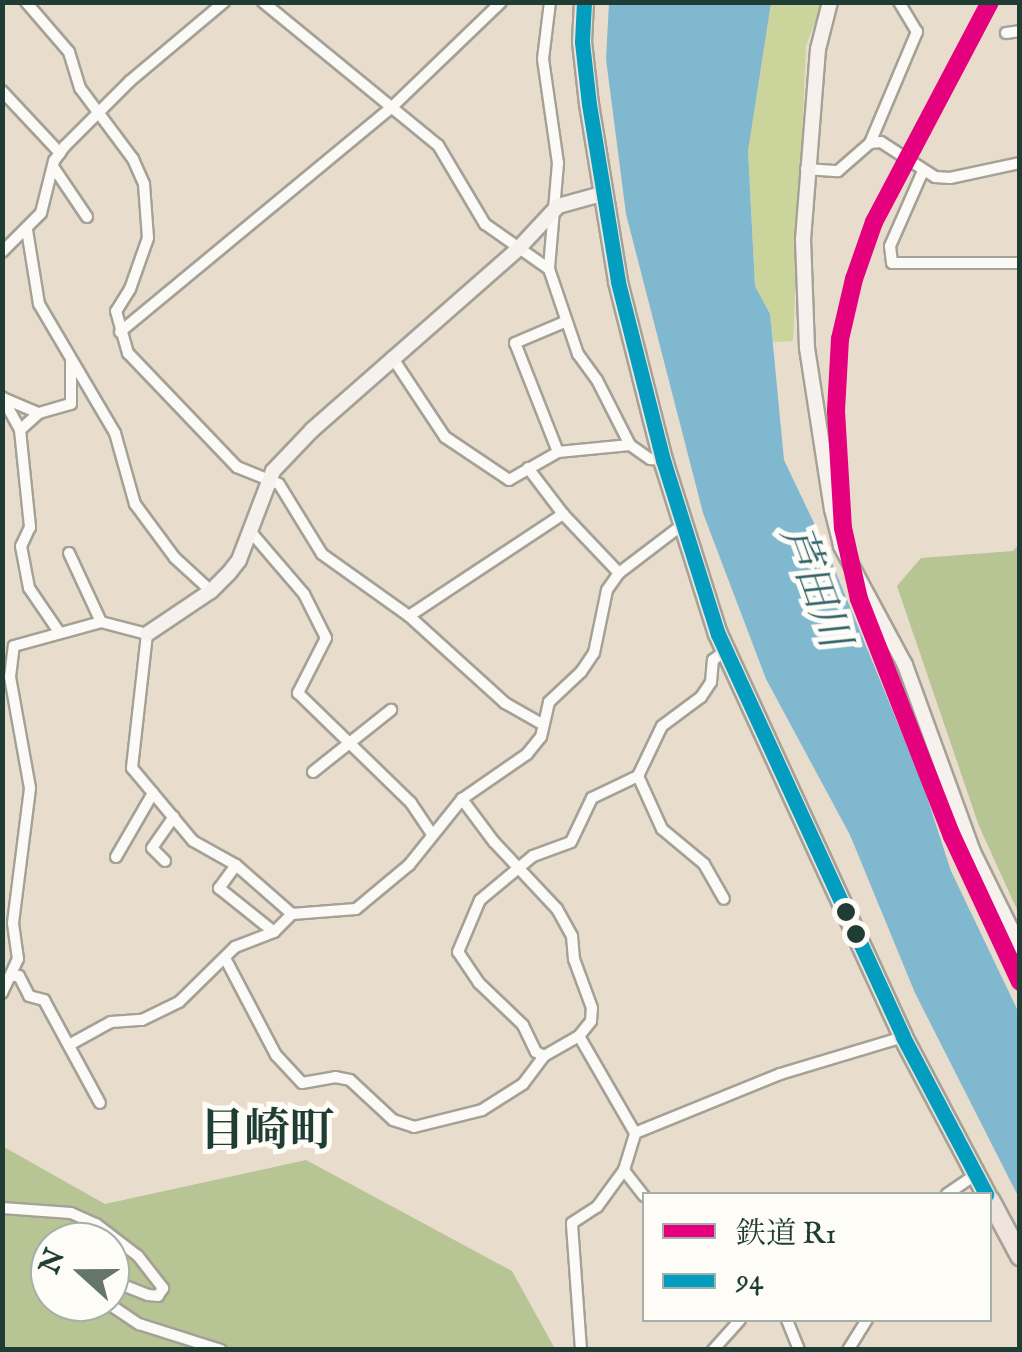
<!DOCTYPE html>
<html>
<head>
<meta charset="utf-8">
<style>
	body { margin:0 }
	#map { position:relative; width:1022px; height:1352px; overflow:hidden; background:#e8dccc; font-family:"IM FELL English","Noto Serif JP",serif }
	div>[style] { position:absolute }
	.green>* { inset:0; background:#cbd49a }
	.forest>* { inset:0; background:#b7c493 }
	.water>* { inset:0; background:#80b8cf }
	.roads { filter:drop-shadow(2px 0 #a4a196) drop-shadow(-2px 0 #a4a196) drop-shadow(0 2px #a4a196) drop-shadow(0 -2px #a4a196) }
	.street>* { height:10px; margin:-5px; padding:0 5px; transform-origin:5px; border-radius:5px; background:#fcfaf7 }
	.secondary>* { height:14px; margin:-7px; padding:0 7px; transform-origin:7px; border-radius:7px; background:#f6f1ed }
	.highway>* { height:18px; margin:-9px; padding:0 9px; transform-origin:9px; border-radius:9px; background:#efe4dd }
	.bus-1>* { height:15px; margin:-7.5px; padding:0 7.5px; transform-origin:7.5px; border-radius:7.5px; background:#039ebf }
	.rail-1>* { height:18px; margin:-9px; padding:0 9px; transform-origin:9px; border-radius:9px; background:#e5007d }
	.dots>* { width:28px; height:28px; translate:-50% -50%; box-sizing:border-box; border:5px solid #fdfcf7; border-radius:50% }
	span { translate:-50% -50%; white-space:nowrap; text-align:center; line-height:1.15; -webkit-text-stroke:10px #fdfcf7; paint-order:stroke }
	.water-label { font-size:42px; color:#32636b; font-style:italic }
	.quarter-label { font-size:45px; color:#1f3d34; font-weight:700 }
	.frame { position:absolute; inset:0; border:5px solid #1f3d34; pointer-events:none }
	.legend { position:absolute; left:642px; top:1192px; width:350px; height:130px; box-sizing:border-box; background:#fdfcf7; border:2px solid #a4b0a9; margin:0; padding:12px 18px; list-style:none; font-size:30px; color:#1f3d34 }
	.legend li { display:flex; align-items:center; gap:20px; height:50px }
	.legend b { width:50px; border:2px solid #a4b0a9 }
	.north { position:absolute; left:30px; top:1222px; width:100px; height:100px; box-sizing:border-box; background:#fdfcf7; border:2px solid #a4b0a9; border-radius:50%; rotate:291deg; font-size:28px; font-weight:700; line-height:40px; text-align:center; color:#1f3d34 }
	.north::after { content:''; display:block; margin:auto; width:35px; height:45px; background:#657569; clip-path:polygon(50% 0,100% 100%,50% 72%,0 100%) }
</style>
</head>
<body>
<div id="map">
	<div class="green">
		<i style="clip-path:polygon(771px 3px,822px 3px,806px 46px,793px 341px,772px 342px,770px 314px,755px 286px,748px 150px)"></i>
	</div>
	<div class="forest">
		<i style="clip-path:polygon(1019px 544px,1019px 914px,979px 826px,897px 586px,921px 558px,1013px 551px)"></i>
		<i style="clip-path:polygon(evenodd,2px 1146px,105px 1204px,306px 1160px,512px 1271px,555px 1349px,3px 1349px,2px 1146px,50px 1242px,110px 1242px,110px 1302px,50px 1302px,50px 1242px)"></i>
	</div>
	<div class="water">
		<i style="clip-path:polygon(609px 3px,771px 3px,748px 151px,755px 286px,770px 314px,784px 460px,825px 546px,923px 785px,951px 871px,1019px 1013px,1019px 1198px,915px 993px,850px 835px,766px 679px,703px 513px,626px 214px,606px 59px)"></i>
	</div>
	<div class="roads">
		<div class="street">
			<i style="left:26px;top:2px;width:66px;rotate:49.3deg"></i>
			<i style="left:69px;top:52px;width:38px;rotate:73deg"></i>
			<i style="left:80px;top:88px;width:89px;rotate:53.3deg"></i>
			<i style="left:133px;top:159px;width:27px;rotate:66deg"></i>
			<i style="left:144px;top:184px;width:54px;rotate:85.8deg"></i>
			<i style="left:148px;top:238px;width:54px;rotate:109.4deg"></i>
			<i style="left:130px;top:289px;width:26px;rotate:122deg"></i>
			<i style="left:116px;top:311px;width:44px;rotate:74.1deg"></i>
			<i style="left:128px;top:353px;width:158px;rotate:46.3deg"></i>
			<i style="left:237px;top:467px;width:45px;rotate:22deg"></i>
			<i style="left:279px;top:484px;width:82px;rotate:58.4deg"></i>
			<i style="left:322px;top:554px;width:107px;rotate:35.5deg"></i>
			<i style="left:409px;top:616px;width:130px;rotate:42.2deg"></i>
			<i style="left:505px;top:703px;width:43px;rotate:29.6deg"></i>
			<i style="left:263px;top:2px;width:226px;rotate:39.3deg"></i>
			<i style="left:438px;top:145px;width:92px;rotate:59.3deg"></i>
			<i style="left:485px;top:224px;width:78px;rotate:35.1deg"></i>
			<i style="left:550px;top:2px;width:57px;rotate:97deg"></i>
			<i style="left:543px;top:59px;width:105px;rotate:81.8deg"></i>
			<i style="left:558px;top:163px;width:106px;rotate:94.9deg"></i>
			<i style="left:549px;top:269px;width:90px;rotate:71.2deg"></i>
			<i style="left:578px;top:354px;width:32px;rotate:54deg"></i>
			<i style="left:597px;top:380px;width:73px;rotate:63.1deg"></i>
			<i style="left:630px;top:445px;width:24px;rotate:35deg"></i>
			<i style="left:650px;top:459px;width:13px;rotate:4deg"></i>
			<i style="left:1006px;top:33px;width:14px;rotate:-8deg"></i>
			<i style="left:2px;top:91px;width:85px;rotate:46.9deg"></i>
			<i style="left:870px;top:143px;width:121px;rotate:-67.1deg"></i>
			<i style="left:917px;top:32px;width:35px;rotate:-121deg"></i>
			<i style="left:54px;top:168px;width:59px;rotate:56deg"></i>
			<i style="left:806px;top:169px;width:32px;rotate:4deg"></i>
			<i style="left:838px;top:171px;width:43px;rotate:-41.2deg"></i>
			<i style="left:870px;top:143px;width:11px;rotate:-5deg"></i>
			<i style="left:881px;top:142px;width:64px;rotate:32.9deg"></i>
			<i style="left:935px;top:177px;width:15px;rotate:4deg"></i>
			<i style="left:950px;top:178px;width:72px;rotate:-12.1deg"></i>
			<i style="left:923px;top:171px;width:82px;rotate:113.7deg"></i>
			<i style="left:890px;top:246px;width:17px;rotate:83deg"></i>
			<i style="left:892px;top:263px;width:128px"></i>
			<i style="left:27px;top:230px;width:75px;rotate:80.8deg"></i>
			<i style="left:39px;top:304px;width:150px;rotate:59.5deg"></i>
			<i style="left:115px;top:433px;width:74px;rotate:74.3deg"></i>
			<i style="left:135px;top:504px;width:67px;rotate:53.5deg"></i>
			<i style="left:175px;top:558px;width:49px;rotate:42.5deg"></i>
			<i style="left:2px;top:252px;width:55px;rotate:-45deg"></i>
			<i style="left:41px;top:213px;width:54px;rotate:-76deg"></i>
			<i style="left:54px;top:161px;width:19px;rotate:-54deg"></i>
			<i style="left:65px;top:146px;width:92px;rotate:-45deg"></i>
			<i style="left:130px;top:81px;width:123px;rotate:-40deg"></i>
			<i style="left:120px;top:332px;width:353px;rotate:-39.6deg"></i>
			<i style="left:392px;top:107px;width:151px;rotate:-43.9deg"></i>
			<i style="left:392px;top:357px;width:96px;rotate:56.5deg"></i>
			<i style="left:445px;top:437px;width:77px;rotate:33.9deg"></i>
			<i style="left:509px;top:480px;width:56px;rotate:-29.7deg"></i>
			<i style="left:558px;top:452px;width:72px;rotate:-5.6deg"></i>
			<i style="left:2px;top:397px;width:38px;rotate:61deg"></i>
			<i style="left:20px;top:430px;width:98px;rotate:84.1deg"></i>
			<i style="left:30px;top:527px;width:21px;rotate:115deg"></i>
			<i style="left:21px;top:546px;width:43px;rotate:79.2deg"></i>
			<i style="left:29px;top:588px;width:53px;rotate:55.7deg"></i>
			<i style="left:3px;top:398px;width:39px;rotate:23deg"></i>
			<i style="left:20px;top:430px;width:25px;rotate:-42deg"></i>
			<i style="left:39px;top:413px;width:33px;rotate:-16deg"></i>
			<i style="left:71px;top:404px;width:42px;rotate:-90deg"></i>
			<i style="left:558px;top:452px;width:117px;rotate:-111.5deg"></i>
			<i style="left:515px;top:343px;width:56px;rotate:-22.9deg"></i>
			<i style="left:528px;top:468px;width:58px;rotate:52.7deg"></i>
			<i style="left:563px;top:514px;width:81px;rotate:46.5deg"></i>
			<i style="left:250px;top:531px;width:83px;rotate:49.4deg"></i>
			<i style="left:304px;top:594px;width:49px;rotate:63.4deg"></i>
			<i style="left:326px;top:638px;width:62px;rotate:117deg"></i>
			<i style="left:298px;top:693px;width:158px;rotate:44.2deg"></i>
			<i style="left:411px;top:803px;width:37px;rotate:56deg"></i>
			<i style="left:69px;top:553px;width:76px;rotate:65.1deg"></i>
			<i style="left:409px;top:616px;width:185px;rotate:-33.5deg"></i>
			<i style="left:313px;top:772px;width:100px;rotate:-38.5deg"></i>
			<i style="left:638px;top:776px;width:58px;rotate:65.6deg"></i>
			<i style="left:662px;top:829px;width:55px;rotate:39.8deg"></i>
			<i style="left:704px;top:864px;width:40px;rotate:60.3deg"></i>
			<i style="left:116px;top:857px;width:74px;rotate:-60deg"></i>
			<i style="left:165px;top:861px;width:18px;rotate:-135deg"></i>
			<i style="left:152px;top:848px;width:38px;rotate:-55deg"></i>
			<i style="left:236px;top:865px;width:29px;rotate:126deg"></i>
			<i style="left:219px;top:888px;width:70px;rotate:38.7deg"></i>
			<i style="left:225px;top:958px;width:110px;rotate:62.3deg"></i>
			<i style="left:276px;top:1055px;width:38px;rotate:47deg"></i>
			<i style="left:302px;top:1083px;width:34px;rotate:-10deg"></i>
			<i style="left:335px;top:1077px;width:15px;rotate:11deg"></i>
			<i style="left:350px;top:1080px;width:59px;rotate:42.9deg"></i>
			<i style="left:393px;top:1120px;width:22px;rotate:18deg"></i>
			<i style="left:414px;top:1127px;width:70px;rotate:-14deg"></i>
			<i style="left:482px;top:1110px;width:49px;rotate:-32.4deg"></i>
			<i style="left:523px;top:1084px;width:35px;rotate:-53deg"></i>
			<i style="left:544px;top:1056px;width:40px;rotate:-29.7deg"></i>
			<i style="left:579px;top:1036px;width:19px;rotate:-51deg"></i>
			<i style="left:591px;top:1021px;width:13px;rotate:-86deg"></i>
			<i style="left:592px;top:1008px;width:52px;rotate:-110.2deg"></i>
			<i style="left:574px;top:959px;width:23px;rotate:-95deg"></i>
			<i style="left:572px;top:936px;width:31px;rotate:-119deg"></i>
			<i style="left:557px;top:909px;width:92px;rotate:-133.2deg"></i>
			<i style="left:494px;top:842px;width:54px;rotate:-126.7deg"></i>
			<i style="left:12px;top:976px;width:7px"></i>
			<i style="left:19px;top:976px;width:22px;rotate:63deg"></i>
			<i style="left:29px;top:996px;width:16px;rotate:15deg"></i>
			<i style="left:44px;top:1000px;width:117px;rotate:61.5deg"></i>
			<i style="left:2px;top:993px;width:38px;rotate:-65deg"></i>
			<i style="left:18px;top:959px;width:36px;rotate:-98deg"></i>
			<i style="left:13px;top:923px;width:136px;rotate:-82.8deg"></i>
			<i style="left:30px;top:788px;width:113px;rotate:-100.2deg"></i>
			<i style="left:10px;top:677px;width:31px;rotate:-83deg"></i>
			<i style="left:14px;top:646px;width:90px;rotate:-15.4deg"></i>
			<i style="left:101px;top:622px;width:48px;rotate:14.6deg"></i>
			<i style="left:147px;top:634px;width:135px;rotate:96.4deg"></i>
			<i style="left:132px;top:768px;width:95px;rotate:50.1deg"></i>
			<i style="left:193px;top:841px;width:49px;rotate:29.2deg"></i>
			<i style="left:236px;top:865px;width:74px;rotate:41.2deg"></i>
			<i style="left:292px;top:914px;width:64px;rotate:-4.5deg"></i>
			<i style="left:356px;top:909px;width:69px;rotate:-39.7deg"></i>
			<i style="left:409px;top:865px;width:85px;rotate:-51.2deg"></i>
			<i style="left:462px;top:799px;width:79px;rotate:-34.7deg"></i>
			<i style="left:527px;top:754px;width:22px;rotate:-51deg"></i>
			<i style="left:541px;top:737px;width:36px;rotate:-77deg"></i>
			<i style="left:549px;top:702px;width:44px;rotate:-43.2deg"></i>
			<i style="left:581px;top:672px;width:23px;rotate:-56deg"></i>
			<i style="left:594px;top:653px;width:64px;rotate:-78.3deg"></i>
			<i style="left:607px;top:590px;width:21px;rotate:-55deg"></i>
			<i style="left:619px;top:573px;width:79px;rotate:-37.3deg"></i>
			<i style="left:579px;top:1036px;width:112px;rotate:60deg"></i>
			<i style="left:69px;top:1045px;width:48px;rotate:-28.7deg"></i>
			<i style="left:111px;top:1022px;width:31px;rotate:-4deg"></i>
			<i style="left:142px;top:1020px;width:41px;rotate:-25.9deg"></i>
			<i style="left:179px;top:1002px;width:78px;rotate:-44.5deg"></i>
			<i style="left:235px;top:947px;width:42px;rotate:-21deg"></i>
			<i style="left:274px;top:932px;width:25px;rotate:-45deg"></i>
			<i style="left:544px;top:1056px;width:9px;rotate:-153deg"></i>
			<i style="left:536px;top:1052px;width:30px;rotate:-116deg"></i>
			<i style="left:523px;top:1025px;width:61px;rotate:-136.3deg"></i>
			<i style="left:479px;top:983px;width:37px;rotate:-124deg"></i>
			<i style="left:458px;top:952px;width:56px;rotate:-67.1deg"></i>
			<i style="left:480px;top:900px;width:69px;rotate:-39.7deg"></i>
			<i style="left:533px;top:856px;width:40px;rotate:-20.2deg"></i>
			<i style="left:571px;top:842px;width:49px;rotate:-64.5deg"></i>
			<i style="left:592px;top:798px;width:51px;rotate:-25.6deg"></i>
			<i style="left:638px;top:776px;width:55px;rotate:-64.4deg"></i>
			<i style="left:662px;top:726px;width:49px;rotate:-36.6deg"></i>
			<i style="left:701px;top:697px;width:18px;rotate:-56deg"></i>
			<i style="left:711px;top:682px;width:22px;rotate:-85deg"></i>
			<i style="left:713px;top:660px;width:15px;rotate:-37deg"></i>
			<i style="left:947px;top:1194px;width:34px;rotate:-34deg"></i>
			<i style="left:644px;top:1196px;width:33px;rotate:-128deg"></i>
			<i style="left:624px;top:1170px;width:39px;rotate:-73deg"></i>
			<i style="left:635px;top:1133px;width:157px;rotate:-22.1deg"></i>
			<i style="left:780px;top:1074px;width:128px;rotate:-16.7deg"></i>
			<i style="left:2px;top:1208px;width:69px;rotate:4.1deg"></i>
			<i style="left:71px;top:1213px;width:27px;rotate:24deg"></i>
			<i style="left:96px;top:1224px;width:53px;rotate:37.3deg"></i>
			<i style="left:138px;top:1256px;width:41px;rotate:52deg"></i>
			<i style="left:163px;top:1288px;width:9px;rotate:122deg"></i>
			<i style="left:158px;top:1296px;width:10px;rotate:-174deg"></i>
			<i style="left:148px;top:1295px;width:41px;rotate:-158.5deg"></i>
			<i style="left:106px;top:1302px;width:40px;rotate:34deg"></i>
			<i style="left:139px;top:1324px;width:86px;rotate:17.6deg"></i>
			<i style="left:787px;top:1320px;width:32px;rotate:68deg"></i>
			<i style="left:581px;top:1350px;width:127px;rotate:-94.1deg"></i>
			<i style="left:572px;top:1223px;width:30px;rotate:-33deg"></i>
			<i style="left:597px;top:1207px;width:46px;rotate:-53.9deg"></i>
			<i style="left:713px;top:1350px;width:40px;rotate:-48deg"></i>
			<i style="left:848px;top:1350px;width:36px;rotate:-58deg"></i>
		</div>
		<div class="secondary">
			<i style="left:830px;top:2px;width:49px;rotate:104.3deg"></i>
			<i style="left:818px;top:49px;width:191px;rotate:94.5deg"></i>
			<i style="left:803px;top:239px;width:109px;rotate:87.9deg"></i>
			<i style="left:807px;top:348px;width:163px;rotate:81.2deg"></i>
			<i style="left:832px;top:509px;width:38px;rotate:76deg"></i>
			<i style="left:841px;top:546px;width:135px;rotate:61.7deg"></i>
			<i style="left:905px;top:665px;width:199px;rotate:70deg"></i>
			<i style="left:973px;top:852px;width:106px;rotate:63.7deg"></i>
			<i style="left:147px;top:634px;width:77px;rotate:-33.9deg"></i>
			<i style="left:211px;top:591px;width:25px;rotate:-45deg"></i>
			<i style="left:229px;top:573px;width:16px;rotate:-52deg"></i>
			<i style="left:239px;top:560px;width:95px;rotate:-69.1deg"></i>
			<i style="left:273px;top:471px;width:57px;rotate:-46.4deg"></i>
			<i style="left:312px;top:430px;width:273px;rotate:-41.3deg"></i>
			<i style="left:517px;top:250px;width:60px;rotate:-47deg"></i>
			<i style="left:558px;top:206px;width:46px;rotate:-15.3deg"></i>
		</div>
		<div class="highway">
			<i style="left:584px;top:2px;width:40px;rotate:92.9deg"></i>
			<i style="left:582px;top:42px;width:62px;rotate:83.6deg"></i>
			<i style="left:589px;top:104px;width:180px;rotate:80.7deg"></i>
			<i style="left:618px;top:282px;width:184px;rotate:75.8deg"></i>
			<i style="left:663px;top:460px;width:182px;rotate:72.5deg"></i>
			<i style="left:718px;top:634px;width:443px;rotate:65.3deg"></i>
			<i style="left:903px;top:1037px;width:178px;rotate:62.1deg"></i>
			<i style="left:990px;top:1200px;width:64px;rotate:61.8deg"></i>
		</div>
	</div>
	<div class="bus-1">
		<i style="left:584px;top:2px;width:40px;rotate:92.9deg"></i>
		<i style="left:582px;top:42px;width:62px;rotate:83.6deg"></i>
		<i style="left:589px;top:104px;width:180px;rotate:80.7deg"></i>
		<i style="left:618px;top:282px;width:184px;rotate:75.8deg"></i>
		<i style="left:663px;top:460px;width:182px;rotate:72.5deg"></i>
		<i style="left:718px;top:634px;width:443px;rotate:65.3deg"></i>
		<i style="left:903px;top:1037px;width:178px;rotate:62.1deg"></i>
	</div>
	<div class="rail-1">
		<i style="left:990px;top:2px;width:249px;rotate:117.8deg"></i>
		<i style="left:874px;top:222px;width:60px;rotate:109.3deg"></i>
		<i style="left:854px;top:279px;width:62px;rotate:103.1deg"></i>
		<i style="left:840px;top:339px;width:72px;rotate:93.2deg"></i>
		<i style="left:836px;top:411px;width:117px;rotate:86.6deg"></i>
		<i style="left:843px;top:528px;width:73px;rotate:77.3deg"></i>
		<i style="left:859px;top:599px;width:255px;rotate:68.6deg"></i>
		<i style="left:952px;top:836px;width:161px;rotate:65deg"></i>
	</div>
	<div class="dots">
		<i style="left:846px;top:912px;background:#1f3d34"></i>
		<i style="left:856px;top:934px;background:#1f3d34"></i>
	</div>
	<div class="water-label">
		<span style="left:813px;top:587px;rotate:70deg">芦田川</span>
	</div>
	<div class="quarter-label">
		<span style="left:267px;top:1133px">目崎町</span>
	</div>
	<div class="frame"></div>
	<ul class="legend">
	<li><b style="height:12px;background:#e5007d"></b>鉄道 R1</li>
	<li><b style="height:12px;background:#039ebf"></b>94</li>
	</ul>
	<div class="north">N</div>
</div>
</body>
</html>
